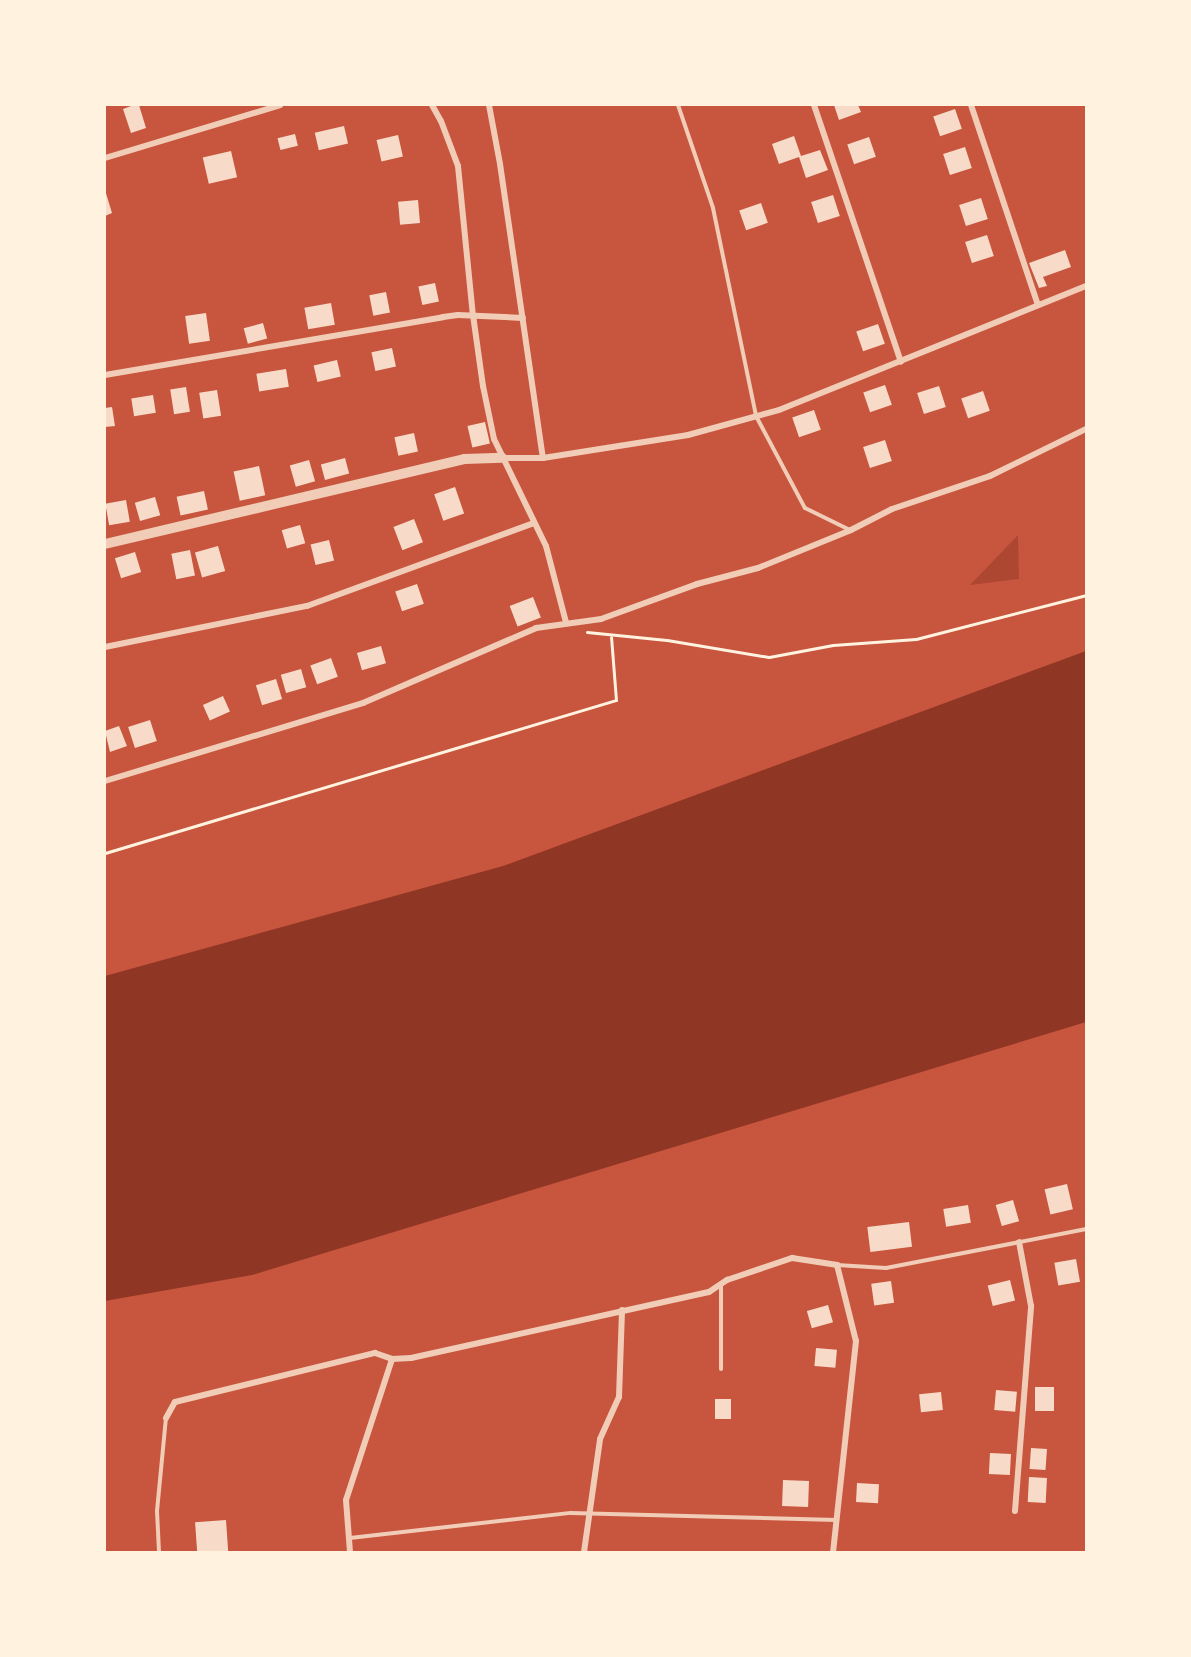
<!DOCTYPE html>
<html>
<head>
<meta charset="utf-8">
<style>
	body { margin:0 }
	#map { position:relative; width:1191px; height:1657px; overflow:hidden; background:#c8553d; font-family:"Times New Roman",serif }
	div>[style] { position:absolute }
	.green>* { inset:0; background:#ae4732 }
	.water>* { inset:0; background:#8f3625 }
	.building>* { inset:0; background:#f7dbc8; transform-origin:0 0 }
	.path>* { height:3px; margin:-1.5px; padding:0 1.5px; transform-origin:1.5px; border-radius:1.5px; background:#fff3e0 }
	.service>* { height:4px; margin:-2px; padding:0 2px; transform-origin:2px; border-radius:2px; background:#f1ccb7 }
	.minor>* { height:6px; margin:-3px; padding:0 3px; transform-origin:3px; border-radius:3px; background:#f1ccb7 }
	.tertiary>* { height:10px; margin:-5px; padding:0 5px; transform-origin:5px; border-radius:5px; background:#f1ccb7 }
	span { translate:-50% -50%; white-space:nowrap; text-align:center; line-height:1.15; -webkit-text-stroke:4.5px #fff3e0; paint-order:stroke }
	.frame { position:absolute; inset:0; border:106px solid #fff3e0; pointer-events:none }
</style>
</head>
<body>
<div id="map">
	<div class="green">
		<i style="clip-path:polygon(1018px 535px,1019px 579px,970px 585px)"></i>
	</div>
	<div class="water">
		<i style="clip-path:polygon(1086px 651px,1086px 1022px,252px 1275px,105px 1301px,105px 976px,503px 866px)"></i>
	</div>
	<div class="building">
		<i style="clip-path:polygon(134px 105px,139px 105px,146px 128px,131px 133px,123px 109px)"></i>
		<i style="clip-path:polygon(834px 105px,858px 105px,861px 112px,839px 120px)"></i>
		<i style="left:955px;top:109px;width:21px;height:23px;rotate:71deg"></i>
		<i style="left:344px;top:126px;width:18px;height:30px;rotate:77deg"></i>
		<i style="left:295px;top:134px;width:12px;height:18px;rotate:76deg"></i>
		<i style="left:398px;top:135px;width:22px;height:22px;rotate:77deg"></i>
		<i style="clip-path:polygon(794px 136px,801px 156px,820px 150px,828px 170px,806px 178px,799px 157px,779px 164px,772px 144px)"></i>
		<i style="left:869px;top:137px;width:21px;height:23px;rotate:71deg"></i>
		<i style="left:965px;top:147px;width:22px;height:23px;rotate:72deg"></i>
		<i style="left:231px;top:151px;width:27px;height:29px;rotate:77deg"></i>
		<i style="clip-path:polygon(105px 190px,112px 213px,105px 216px)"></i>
		<i style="left:833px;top:195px;width:22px;height:23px;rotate:72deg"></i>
		<i style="left:981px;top:198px;width:22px;height:23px;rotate:72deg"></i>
		<i style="left:418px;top:200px;width:23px;height:20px;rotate:85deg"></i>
		<i style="left:761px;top:203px;width:21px;height:23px;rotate:71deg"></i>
		<i style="left:987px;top:235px;width:22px;height:23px;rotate:72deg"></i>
		<i style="clip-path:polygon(1065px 250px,1071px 267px,1043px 277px,1047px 286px,1039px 288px,1029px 263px)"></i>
		<i style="left:435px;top:283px;width:19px;height:17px;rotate:78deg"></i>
		<i style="left:386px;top:292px;width:21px;height:17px;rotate:79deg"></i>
		<i style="left:331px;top:303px;width:22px;height:27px;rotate:80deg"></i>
		<i style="left:206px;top:313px;width:28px;height:21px;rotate:82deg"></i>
		<i style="left:263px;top:323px;width:16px;height:20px;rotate:75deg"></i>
		<i style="left:878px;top:324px;width:21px;height:23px;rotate:71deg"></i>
		<i style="left:392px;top:348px;width:19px;height:21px;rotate:78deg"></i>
		<i style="left:337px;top:360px;width:17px;height:24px;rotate:77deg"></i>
		<i style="left:286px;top:369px;width:18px;height:30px;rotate:81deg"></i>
		<i style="left:885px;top:385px;width:21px;height:23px;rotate:71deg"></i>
		<i style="left:939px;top:386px;width:22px;height:23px;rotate:72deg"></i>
		<i style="left:186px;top:387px;width:25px;height:16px;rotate:81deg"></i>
		<i style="left:217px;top:390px;width:26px;height:18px;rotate:81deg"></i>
		<i style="left:983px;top:391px;width:21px;height:23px;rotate:71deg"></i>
		<i style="left:153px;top:395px;width:18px;height:22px;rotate:81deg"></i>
		<i style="clip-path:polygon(112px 407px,115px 426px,105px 427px,105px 408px)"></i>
		<i style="left:814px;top:410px;width:21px;height:23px;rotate:71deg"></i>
		<i style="left:485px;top:422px;width:22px;height:18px;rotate:77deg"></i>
		<i style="left:414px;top:433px;width:19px;height:20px;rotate:78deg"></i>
		<i style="left:885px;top:440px;width:22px;height:23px;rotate:72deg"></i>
		<i style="left:345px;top:458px;width:16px;height:25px;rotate:75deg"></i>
		<i style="left:309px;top:460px;width:22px;height:20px;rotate:74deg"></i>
		<i style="left:259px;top:466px;width:30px;height:26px;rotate:78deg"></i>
		<i style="left:455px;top:487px;width:28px;height:22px;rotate:71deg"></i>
		<i style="left:204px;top:491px;width:19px;height:28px;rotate:78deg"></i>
		<i style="left:155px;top:497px;width:19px;height:21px;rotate:74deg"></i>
		<i style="left:126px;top:500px;width:22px;height:21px;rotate:80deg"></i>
		<i style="left:414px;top:519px;width:25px;height:22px;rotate:69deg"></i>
		<i style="left:300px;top:525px;width:19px;height:19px;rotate:74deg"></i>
		<i style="left:329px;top:540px;width:21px;height:19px;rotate:76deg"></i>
		<i style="left:218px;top:546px;width:26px;height:24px;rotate:74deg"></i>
		<i style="left:190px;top:550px;width:26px;height:19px;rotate:79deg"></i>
		<i style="left:135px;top:552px;width:21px;height:21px;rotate:73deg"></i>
		<i style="left:417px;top:584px;width:21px;height:23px;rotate:71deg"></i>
		<i style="left:533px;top:597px;width:22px;height:25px;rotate:69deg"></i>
		<i style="left:381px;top:646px;width:18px;height:25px;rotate:74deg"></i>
		<i style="left:331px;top:658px;width:20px;height:22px;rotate:70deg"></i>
		<i style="left:301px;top:669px;width:19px;height:21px;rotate:74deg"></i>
		<i style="left:276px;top:679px;width:21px;height:21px;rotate:73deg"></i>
		<i style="left:223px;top:696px;width:17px;height:22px;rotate:66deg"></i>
		<i style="left:150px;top:720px;width:22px;height:23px;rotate:72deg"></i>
		<i style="clip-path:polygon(119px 726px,127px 746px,110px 752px,105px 731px)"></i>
		<i style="left:1067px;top:1184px;width:26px;height:23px;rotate:77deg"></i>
		<i style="left:1013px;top:1200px;width:22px;height:18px;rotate:74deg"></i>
		<i style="left:968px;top:1205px;width:18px;height:25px;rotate:81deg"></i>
		<i style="left:909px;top:1222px;width:25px;height:42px;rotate:83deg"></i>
		<i style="left:1076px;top:1259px;width:23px;height:22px;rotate:80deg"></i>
		<i style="left:1010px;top:1280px;width:21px;height:23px;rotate:76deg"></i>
		<i style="left:891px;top:1281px;width:22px;height:20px;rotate:82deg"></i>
		<i style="left:828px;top:1305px;width:18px;height:22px;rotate:74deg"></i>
		<i style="left:816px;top:1348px;width:21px;height:18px;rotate:5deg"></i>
		<i style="left:1035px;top:1387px;width:19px;height:24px"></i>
		<i style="left:996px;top:1390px;width:21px;height:20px;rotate:5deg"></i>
		<i style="left:941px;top:1392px;width:18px;height:22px;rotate:84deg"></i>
		<i style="left:715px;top:1399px;width:16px;height:20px"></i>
		<i style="left:1031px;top:1448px;width:16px;height:21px;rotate:4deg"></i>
		<i style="left:990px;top:1453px;width:21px;height:21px;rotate:3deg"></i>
		<i style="left:1029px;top:1477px;width:18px;height:25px;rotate:3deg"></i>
		<i style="left:783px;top:1480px;width:26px;height:26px;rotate:2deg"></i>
		<i style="left:857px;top:1483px;width:22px;height:19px;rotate:3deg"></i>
		<i style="left:226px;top:1520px;width:32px;height:31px;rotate:86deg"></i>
	</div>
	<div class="path">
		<i style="left:587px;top:632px;width:80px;rotate:5.7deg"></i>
		<i style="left:667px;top:640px;width:103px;rotate:9.5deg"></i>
		<i style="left:769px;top:657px;width:65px;rotate:-10.6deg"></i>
		<i style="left:833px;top:645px;width:83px;rotate:-4.1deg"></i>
		<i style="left:916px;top:639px;width:176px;rotate:-14.5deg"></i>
		<i style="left:105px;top:853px;width:533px;rotate:-16.67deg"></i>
		<i style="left:616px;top:700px;width:63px;rotate:-94.5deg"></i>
	</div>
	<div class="service">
		<i style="left:678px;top:105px;width:109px;rotate:71.2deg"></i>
		<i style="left:713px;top:208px;width:212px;rotate:78.3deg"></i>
		<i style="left:756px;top:416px;width:104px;rotate:62deg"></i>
		<i style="left:805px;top:508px;width:50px;rotate:26.1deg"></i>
		<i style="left:837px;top:1265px;width:49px;rotate:3.5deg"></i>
		<i style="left:886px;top:1268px;width:204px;rotate:-11deg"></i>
		<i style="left:721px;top:1369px;width:85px;rotate:-90deg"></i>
		<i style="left:350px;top:1538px;width:222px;rotate:-6.5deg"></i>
		<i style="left:571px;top:1513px;width:266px;rotate:1.5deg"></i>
		<i style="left:159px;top:1552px;width:41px;rotate:-92.8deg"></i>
		<i style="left:157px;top:1511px;width:93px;rotate:-84.5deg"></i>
	</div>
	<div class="minor">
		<i style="left:432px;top:105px;width:18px;rotate:61deg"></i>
		<i style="left:441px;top:121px;width:48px;rotate:69.3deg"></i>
		<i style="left:458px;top:166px;width:150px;rotate:84.3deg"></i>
		<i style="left:473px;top:315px;width:72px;rotate:82deg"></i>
		<i style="left:483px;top:386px;width:54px;rotate:78.3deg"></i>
		<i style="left:494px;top:439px;width:119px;rotate:64.1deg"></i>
		<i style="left:546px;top:546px;width:79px;rotate:75.3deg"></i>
		<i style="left:489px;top:105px;width:60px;rotate:79.4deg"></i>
		<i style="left:500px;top:164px;width:297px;rotate:81.7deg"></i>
		<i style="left:814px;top:105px;width:271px;rotate:71.3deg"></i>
		<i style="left:971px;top:105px;width:211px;rotate:71.5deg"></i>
		<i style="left:105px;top:158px;width:183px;rotate:-16.8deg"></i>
		<i style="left:105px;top:375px;width:343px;rotate:-9.7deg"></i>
		<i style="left:443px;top:317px;width:15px;rotate:-8deg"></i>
		<i style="left:458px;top:315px;width:65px;rotate:2.6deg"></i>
		<i style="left:502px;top:458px;width:41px"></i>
		<i style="left:543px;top:458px;width:147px;rotate:-9deg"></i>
		<i style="left:688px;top:435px;width:94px;rotate:-15.4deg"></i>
		<i style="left:779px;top:410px;width:331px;rotate:-22deg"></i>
		<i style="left:105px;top:647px;width:206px;rotate:-11.5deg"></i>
		<i style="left:307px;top:606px;width:242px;rotate:-20.1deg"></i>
		<i style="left:105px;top:781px;width:270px;rotate:-16.8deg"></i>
		<i style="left:363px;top:703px;width:189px;rotate:-23.4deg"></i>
		<i style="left:536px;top:628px;width:66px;rotate:-7.9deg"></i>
		<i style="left:601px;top:619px;width:102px;rotate:-20deg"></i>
		<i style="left:697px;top:584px;width:63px;rotate:-14.7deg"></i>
		<i style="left:758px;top:568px;width:100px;rotate:-22.2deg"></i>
		<i style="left:851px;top:530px;width:46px;rotate:-27.1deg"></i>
		<i style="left:892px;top:509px;width:103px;rotate:-18.6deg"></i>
		<i style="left:990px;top:476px;width:107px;rotate:-26.1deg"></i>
		<i style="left:166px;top:1418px;width:18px;rotate:-61deg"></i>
		<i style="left:175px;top:1402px;width:206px;rotate:-13.8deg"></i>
		<i style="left:375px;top:1353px;width:18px;rotate:19deg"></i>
		<i style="left:392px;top:1359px;width:19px;rotate:-3deg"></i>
		<i style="left:411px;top:1358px;width:305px;rotate:-12.5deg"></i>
		<i style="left:709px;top:1292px;width:22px;rotate:-34deg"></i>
		<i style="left:727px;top:1280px;width:69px;rotate:-18.7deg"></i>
		<i style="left:792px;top:1258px;width:46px;rotate:8.8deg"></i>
		<i style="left:837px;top:1265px;width:78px;rotate:76deg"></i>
		<i style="left:856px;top:1341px;width:212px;rotate:96.2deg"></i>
		<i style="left:1015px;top:1511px;width:206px;rotate:-85.5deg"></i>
		<i style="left:1031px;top:1306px;width:65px;rotate:-100.6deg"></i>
		<i style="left:350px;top:1552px;width:52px;rotate:-94.4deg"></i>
		<i style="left:346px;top:1500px;width:148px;rotate:-71.9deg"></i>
		<i style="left:584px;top:1552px;width:114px;rotate:-81.9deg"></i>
		<i style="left:600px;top:1439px;width:46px;rotate:-65.7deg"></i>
		<i style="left:619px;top:1397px;width:87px;rotate:-88deg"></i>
	</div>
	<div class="tertiary">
		<i style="left:105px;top:544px;width:369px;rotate:-13.3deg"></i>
		<i style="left:464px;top:459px;width:38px;rotate:-2deg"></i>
	</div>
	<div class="frame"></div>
</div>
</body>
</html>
